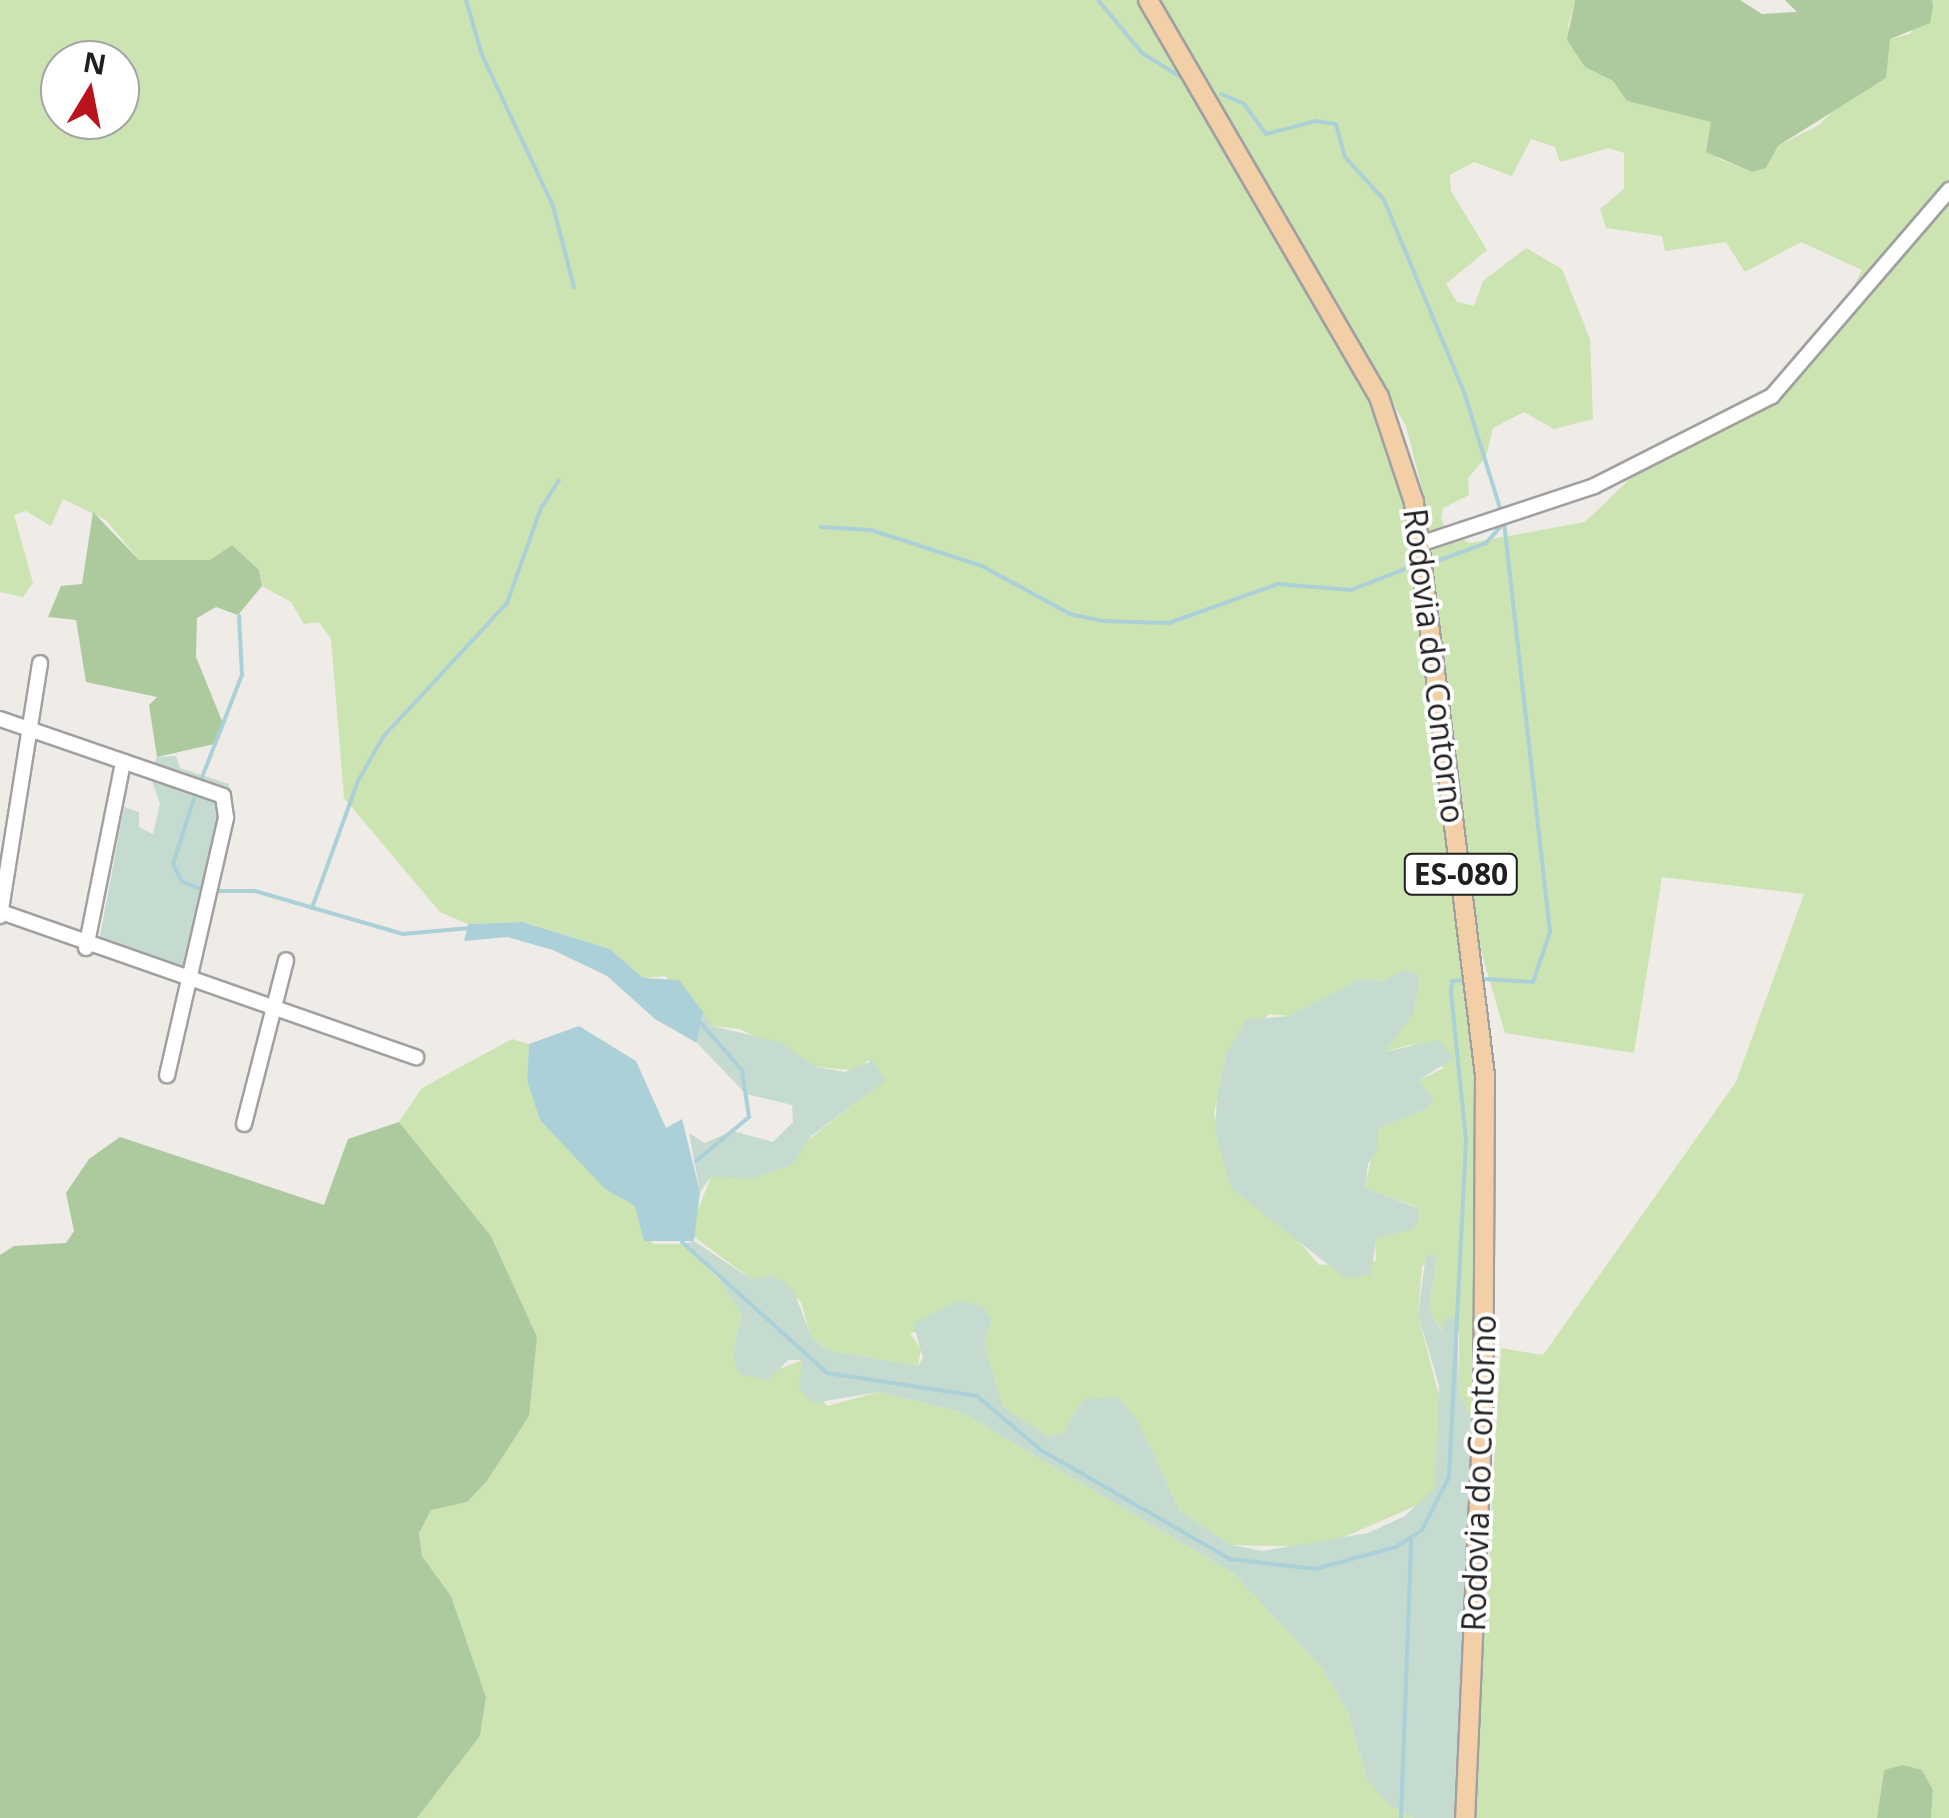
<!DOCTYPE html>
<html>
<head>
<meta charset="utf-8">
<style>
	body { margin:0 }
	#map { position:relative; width:1949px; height:1818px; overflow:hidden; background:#efebe6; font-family:"Open Sans",sans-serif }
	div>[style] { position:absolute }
	.grass>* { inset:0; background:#cce4b1 }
	.forest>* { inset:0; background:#adca9f }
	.wetland>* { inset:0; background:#c5dbd0 }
	.water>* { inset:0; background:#abd0d8 }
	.stream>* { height:4px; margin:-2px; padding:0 2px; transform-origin:2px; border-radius:2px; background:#abd0d8 }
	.roads { filter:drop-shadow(2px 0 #a0a0a0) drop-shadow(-2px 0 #a0a0a0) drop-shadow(0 2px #a0a0a0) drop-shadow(0 -2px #a0a0a0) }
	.minor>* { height:14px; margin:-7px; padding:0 7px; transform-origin:7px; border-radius:7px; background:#fff }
	.major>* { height:18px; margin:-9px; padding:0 9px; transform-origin:9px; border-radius:9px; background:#f3cfa7 }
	span { translate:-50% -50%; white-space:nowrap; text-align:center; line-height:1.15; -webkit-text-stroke:8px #fff; paint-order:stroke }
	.shield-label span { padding:2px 8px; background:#fff; border:2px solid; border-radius:8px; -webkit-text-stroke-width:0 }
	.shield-label { font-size:30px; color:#1f1f1f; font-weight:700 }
	.street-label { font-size:32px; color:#1f1f1f }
	.north { position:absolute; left:40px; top:40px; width:100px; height:100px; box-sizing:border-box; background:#fff; border:2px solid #a5a5a5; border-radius:50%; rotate:10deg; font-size:28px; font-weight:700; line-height:40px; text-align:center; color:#1f1f1f }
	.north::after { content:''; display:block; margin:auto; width:35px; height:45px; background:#bb131b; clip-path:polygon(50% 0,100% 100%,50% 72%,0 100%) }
</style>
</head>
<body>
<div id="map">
	<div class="grass">
		<i style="clip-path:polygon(evenodd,0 0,1138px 0,1348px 351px,1404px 486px,1478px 1057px,1482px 1210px,1471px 1417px,1459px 1393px,1459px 1331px,1442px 1332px,1429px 1309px,1437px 1256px,1422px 1266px,1418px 1315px,1440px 1400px,1435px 1489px,1420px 1504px,1321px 1547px,1232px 1545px,1180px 1511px,1138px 1421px,1083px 1399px,1062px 1435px,1048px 1436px,1003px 1407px,984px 1343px,992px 1320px,910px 1333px,921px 1349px,918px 1366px,831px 1351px,811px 1338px,801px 1302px,772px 1275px,751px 1279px,689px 1233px,711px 1177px,767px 1172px,885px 1080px,868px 1060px,860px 1071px,816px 1067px,740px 1029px,712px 1026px,665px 976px,643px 978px,610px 949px,524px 922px,468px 924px,440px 912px,344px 798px,331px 639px,319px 622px,304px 624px,291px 602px,262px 586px,259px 570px,232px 545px,210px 560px,139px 560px,106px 520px,63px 499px,51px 526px,26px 511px,14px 515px,33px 583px,23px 597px,0 592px,0 0,60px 60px,120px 60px,120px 120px,60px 120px,60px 60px,0 0,1404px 971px,1420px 975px,1414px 1011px,1385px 1052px,1410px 1045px,1444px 1068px,1419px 1080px,1434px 1099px,1428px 1108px,1377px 1129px,1365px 1188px,1416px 1207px,1420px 1217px,1413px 1228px,1375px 1238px,1376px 1261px,1319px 1265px,1290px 1231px,1231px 1188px,1214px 1113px,1226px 1054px,1269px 1014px,1289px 1016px,1360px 979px,1384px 981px,1404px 971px)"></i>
		<i style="clip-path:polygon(evenodd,1161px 0,1575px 0,1568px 27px,1585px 67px,1613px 81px,1628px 101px,1711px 122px,1717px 158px,1752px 172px,1766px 168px,1778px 146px,1819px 125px,1885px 59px,1890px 39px,1910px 34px,1932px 0,1949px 0,1949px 1818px,1931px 1818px,1933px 1790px,1922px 1770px,1884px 1770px,1877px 1818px,1473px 1818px,1501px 1348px,1543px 1355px,1736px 1082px,1804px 894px,1662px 877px,1634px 1053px,1505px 1033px,1478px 941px,1423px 493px,1406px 426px,1161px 0,1531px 139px,1555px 147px,1560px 162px,1609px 148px,1624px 153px,1624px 189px,1600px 209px,1606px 228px,1662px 236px,1665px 251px,1726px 242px,1745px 272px,1801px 242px,1862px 270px,1828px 338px,1731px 425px,1636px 473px,1585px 522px,1470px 543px,1447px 532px,1441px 518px,1443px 508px,1469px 495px,1468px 478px,1486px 457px,1493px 428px,1524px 412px,1554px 429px,1593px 419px,1590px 339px,1562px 269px,1526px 248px,1483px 281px,1474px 306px,1457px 302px,1446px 284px,1487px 250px,1451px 191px,1450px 175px,1474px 162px,1512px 176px,1531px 139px)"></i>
		<i style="clip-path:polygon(512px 1039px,529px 1044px,527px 1080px,605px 1189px,635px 1206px,653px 1244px,683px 1244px,726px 1286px,741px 1314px,733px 1356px,782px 1368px,802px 1360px,802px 1376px,827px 1406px,879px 1392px,961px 1412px,1233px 1573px,1322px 1668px,1347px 1710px,1367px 1778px,1414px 1818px,417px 1818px,480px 1736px,486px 1697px,451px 1596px,422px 1556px,419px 1533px,431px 1510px,467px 1502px,506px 1449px,537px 1337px,491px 1236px,399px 1122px,422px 1088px)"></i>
	</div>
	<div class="forest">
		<i style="clip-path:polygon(1575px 0,1740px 0,1762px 14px,1797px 12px,1785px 0,1932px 0,1933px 6px,1930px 23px,1890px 39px,1886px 78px,1778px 146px,1766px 168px,1752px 172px,1706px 152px,1711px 122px,1627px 101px,1613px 81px,1585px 67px,1567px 40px)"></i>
		<i style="clip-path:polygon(93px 512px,139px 560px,210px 560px,232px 545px,259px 570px,262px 586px,238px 615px,216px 607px,197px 618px,196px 657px,222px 721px,214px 744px,157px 757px,149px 705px,157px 697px,86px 682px,76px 620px,48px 617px,61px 586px,82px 584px)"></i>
		<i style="clip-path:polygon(399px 1122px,491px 1236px,537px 1337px,529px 1416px,486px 1482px,467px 1502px,431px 1510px,419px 1533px,422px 1556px,451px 1596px,486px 1697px,480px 1736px,417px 1818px,0 1818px,0 1255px,14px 1246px,66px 1243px,74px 1231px,66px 1193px,89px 1159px,120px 1137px,324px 1205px,348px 1139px)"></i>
		<i style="clip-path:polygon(1903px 1765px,1922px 1770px,1933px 1790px,1931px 1818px,1877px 1818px,1884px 1770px)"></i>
	</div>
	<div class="wetland">
		<i style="clip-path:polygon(176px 756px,180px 768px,229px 784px,183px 979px,97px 952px,124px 807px,139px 812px,139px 827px,153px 834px,160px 804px,150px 775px,157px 757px)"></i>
		<i style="clip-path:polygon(1404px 970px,1420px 975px,1414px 1012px,1385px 1052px,1438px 1040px,1454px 1058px,1419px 1080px,1434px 1099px,1428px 1108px,1377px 1129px,1378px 1147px,1368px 1164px,1365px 1188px,1417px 1208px,1420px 1217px,1413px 1229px,1376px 1238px,1371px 1275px,1345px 1278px,1231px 1188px,1215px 1132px,1217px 1097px,1226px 1054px,1246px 1020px,1289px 1016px,1360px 979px,1384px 981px)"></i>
		<i style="clip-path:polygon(703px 1012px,712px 1026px,780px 1042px,816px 1067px,845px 1072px,873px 1061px,886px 1080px,810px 1137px,792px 1165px,751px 1179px,711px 1177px,700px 1192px,689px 1133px,705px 1143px,732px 1131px,773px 1142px,793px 1122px,792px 1105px,746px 1094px,697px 1043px)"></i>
		<i style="clip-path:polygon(694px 1241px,751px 1279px,772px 1275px,793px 1289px,812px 1339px,831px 1351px,918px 1366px,923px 1358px,913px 1323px,959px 1301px,981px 1305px,992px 1320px,984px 1343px,1003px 1407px,1048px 1436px,1062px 1435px,1083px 1399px,1118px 1397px,1138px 1421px,1180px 1511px,1232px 1545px,1263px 1551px,1368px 1533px,1405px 1516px,1435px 1488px,1439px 1385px,1418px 1315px,1426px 1254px,1437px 1256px,1429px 1309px,1441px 1331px,1447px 1317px,1457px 1317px,1459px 1393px,1471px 1417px,1456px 1818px,1414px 1818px,1388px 1804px,1367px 1778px,1347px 1710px,1322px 1668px,1233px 1573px,961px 1412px,879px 1392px,813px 1403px,799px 1389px,802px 1360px,788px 1360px,768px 1380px,739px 1374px,733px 1356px,741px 1314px,715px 1272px,683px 1244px)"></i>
	</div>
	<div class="water">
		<i style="clip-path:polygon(523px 922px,610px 949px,643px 978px,679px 980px,703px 1012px,697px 1043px,655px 1019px,607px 976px,553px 950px,507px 937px,464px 941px,468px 924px)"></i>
		<i style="clip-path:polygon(579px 1026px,636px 1061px,666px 1128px,682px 1119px,700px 1192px,694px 1241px,644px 1241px,635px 1206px,605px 1189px,540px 1120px,527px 1080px,529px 1044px)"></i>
	</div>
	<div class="stream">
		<i style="left:466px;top:0;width:57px;rotate:73.8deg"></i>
		<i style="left:482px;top:55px;width:167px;rotate:64.8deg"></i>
		<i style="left:553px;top:206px;width:84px;rotate:75.5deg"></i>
		<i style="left:1098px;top:0;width:69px;rotate:50.3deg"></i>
		<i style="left:1142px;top:53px;width:53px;rotate:31.9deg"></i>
		<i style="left:1221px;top:94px;width:25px;rotate:23deg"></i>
		<i style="left:1244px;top:104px;width:37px;rotate:54deg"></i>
		<i style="left:1266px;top:134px;width:52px;rotate:-14.6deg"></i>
		<i style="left:1316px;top:121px;width:20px;rotate:9deg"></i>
		<i style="left:1336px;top:124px;width:34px;rotate:75deg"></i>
		<i style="left:1345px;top:157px;width:58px;rotate:47.8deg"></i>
		<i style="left:1384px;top:200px;width:211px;rotate:67.4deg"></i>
		<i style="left:1465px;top:395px;width:118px;rotate:72.8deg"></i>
		<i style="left:821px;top:527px;width:50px;rotate:3.4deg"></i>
		<i style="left:871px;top:530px;width:117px;rotate:18deg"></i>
		<i style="left:982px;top:566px;width:100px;rotate:28.6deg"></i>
		<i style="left:1070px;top:614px;width:33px;rotate:12deg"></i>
		<i style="left:1102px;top:621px;width:67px;rotate:1.7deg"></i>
		<i style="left:1169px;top:623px;width:116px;rotate:-19.7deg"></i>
		<i style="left:1278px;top:584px;width:73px;rotate:4.7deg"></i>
		<i style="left:1351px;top:590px;width:66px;rotate:-21.2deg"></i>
		<i style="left:1432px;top:563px;width:58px;rotate:-20.3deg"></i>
		<i style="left:1486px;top:543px;width:28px;rotate:-48deg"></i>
		<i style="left:201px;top:780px;width:113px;rotate:-68.7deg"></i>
		<i style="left:242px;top:675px;width:59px;rotate:-92.9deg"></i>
		<i style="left:194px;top:799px;width:68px;rotate:107.9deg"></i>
		<i style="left:173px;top:864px;width:20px;rotate:63deg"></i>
		<i style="left:182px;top:882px;width:20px;rotate:20deg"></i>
		<i style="left:217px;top:891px;width:38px"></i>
		<i style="left:255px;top:891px;width:154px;rotate:16.2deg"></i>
		<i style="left:403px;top:934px;width:67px;rotate:-5.1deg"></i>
		<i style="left:312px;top:908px;width:135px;rotate:-70.1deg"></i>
		<i style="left:358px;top:781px;width:51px;rotate:-60.4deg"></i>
		<i style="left:383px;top:737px;width:183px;rotate:-47.2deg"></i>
		<i style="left:507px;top:603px;width:101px;rotate:-70.3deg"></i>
		<i style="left:541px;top:508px;width:33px;rotate:-57deg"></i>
		<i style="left:1484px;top:979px;width:49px;rotate:3.5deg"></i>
		<i style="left:1533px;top:982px;width:53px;rotate:-71.2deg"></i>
		<i style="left:1550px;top:932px;width:415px;rotate:-96.4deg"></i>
		<i style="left:696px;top:1161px;width:69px;rotate:-39.7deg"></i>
		<i style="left:749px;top:1117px;width:48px;rotate:-98.5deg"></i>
		<i style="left:742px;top:1070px;width:65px;rotate:-131.3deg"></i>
		<i style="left:682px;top:1242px;width:195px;rotate:42.1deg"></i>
		<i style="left:827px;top:1373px;width:152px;rotate:8.7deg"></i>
		<i style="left:977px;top:1396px;width:84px;rotate:40.2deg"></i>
		<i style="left:1041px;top:1450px;width:218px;rotate:30deg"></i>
		<i style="left:1230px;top:1559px;width:86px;rotate:6.7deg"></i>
		<i style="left:1315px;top:1569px;width:84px;rotate:-15.2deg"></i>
		<i style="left:1396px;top:1547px;width:31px;rotate:-33deg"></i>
		<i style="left:1422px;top:1530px;width:59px;rotate:-63deg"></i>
		<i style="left:1449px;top:1477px;width:337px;rotate:-87.1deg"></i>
		<i style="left:1466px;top:1140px;width:148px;rotate:-95.8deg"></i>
		<i style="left:1451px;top:993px;width:12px;rotate:-85deg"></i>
		<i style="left:1452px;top:981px;width:12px;rotate:-5deg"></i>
		<i style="left:1401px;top:1818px;width:277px;rotate:-87.9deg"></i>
	</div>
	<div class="roads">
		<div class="minor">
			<i style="left:1420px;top:544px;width:183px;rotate:-18.4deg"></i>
			<i style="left:1594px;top:486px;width:199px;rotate:-26.8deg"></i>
			<i style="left:1772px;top:396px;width:272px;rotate:-49.3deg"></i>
			<i style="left:0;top:719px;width:236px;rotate:19deg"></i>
			<i style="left:223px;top:796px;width:22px;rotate:82deg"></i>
			<i style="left:226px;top:818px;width:264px;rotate:102.9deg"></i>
			<i style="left:1px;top:912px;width:440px;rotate:19.3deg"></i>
			<i style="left:0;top:916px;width:256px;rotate:-81deg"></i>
			<i style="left:86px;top:948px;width:190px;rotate:-78.7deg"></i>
			<i style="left:244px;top:1124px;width:169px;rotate:-75.6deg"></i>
		</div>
		<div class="major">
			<i style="left:1148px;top:0;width:459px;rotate:59.8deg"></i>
			<i style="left:1379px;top:397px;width:111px;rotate:71.6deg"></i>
			<i style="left:1414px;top:502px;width:577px;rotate:82.94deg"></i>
			<i style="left:1485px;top:1075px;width:334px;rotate:90.3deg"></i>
			<i style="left:1483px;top:1409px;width:409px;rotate:92.5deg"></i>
		</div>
	</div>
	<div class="shield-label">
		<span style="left:1461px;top:874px">ES-080</span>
	</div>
	<div class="street-label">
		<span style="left:1434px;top:666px;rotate:83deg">Rodovia do Contorno</span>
		<span style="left:1479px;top:1473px;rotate:-88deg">Rodovia do Contorno</span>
	</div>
	<div class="north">N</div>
</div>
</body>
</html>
